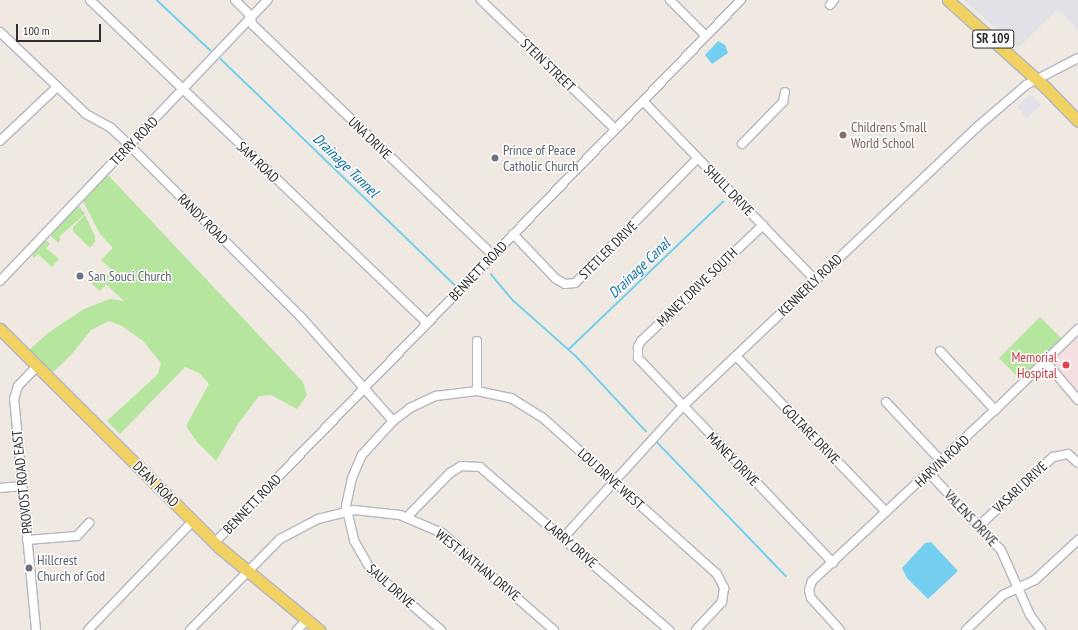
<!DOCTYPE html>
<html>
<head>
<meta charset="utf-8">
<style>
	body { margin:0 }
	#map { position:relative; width:1078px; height:630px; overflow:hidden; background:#efe9e1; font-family:"PT Sans Narrow",sans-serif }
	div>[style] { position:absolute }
	.industrial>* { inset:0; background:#e3e1e8; transform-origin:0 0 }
	.medical>* { inset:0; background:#f5dfe0 }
	.green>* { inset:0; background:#b6e59e; transform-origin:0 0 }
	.water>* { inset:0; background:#75cff0 }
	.stream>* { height:1.5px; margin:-0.75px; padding:0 0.75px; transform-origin:0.75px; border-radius:0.75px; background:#75cff0 }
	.roads { filter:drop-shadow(1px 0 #b4b7c1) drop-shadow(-1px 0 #b4b7c1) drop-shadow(0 1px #b4b7c1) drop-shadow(0 -1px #b4b7c1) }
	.minor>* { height:8px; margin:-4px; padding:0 4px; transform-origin:4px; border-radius:4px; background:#fff }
	.major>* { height:11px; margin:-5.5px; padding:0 5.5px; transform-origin:5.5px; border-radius:5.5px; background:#f2d163 }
	.dots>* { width:11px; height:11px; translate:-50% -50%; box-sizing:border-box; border:2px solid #fff; border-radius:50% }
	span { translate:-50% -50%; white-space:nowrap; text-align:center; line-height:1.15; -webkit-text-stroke:3px #fff; paint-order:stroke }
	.shield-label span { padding:1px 3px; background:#fff; border:1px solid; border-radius:3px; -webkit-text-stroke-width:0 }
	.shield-label { font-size:13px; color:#2e2e2e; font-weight:700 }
	.street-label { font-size:14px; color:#2e2e2e }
	.education-label { font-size:14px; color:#785e54 }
	.left { translate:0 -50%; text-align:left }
	.worship-label { font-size:14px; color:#5b616d }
	.health-label { font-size:14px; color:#be3a42 }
	.right { translate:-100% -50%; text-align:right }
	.water-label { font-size:15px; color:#0d6fa3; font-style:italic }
	.scale { position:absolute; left:16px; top:24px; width:85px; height:18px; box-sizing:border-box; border:2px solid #2e2e2e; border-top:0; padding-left:5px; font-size:12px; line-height:14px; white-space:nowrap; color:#2e2e2e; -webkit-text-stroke:3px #fff; paint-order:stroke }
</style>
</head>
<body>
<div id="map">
	<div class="industrial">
		<i style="clip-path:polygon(964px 0,1078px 0,1078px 30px,1058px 9px,1018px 48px)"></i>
		<i style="left:1031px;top:94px;width:15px;height:19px;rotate:48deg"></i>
	</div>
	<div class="medical">
		<i style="clip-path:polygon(1078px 335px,1078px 393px,1053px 364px,1053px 359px)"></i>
	</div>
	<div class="green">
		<i style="clip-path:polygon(108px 175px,303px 382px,307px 395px,297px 409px,271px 395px,259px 396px,238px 424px,216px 461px,197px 442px,186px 426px,209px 384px,199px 373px,185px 367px,120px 434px,107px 421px,158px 374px,161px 363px,143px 341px,122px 326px,109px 321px,91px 330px,71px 355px,50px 375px,28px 351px,48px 333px,84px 309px,110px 299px,124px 301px,106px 284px,100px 291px,90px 282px,99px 272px,105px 277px,112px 270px,101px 260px,113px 248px,100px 234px,83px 201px)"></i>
		<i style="clip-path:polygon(78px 205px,85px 214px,59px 237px,61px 239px,58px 243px,51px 236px,51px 232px)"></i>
		<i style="clip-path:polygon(85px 215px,95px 236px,95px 242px,90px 248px,73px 231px,73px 227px)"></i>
		<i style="clip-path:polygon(45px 240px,50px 244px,46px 248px,59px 259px,52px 267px,38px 254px,34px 258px,32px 255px)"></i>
		<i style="left:1040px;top:317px;width:33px;height:58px;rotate:45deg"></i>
	</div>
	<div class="water">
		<i style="clip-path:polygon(718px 41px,725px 45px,728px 53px,712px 64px,705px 55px)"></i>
		<i style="clip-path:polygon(931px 542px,958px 571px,928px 599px,907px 578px,902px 568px,925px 543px)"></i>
	</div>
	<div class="stream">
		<i style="left:157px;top:0;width:73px;rotate:43.3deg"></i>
		<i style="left:221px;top:59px;width:327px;rotate:44deg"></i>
		<i style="left:491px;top:274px;width:35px;rotate:50deg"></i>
		<i style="left:514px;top:301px;width:83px;rotate:41.6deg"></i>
		<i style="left:576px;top:356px;width:103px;rotate:47deg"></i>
		<i style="left:569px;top:349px;width:213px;rotate:-43.7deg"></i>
		<i style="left:657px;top:442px;width:186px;rotate:46.1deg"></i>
	</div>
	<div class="roads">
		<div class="minor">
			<i style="left:90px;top:0;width:467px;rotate:43.8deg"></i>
			<i style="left:235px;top:0;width:20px;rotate:45deg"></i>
			<i style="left:249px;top:14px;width:12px;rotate:70deg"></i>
			<i style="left:253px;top:25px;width:332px;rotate:43.8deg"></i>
			<i style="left:481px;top:0;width:186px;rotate:43.9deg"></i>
			<i style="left:670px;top:0;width:51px;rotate:45deg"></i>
			<i style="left:830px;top:5px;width:6px;rotate:-51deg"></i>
			<i style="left:0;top:32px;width:119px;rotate:43.6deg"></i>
			<i style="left:86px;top:114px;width:29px;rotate:29deg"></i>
			<i style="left:111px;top:128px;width:26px;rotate:43deg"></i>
			<i style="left:130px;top:146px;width:243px;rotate:45deg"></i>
			<i style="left:302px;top:318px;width:137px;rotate:48.5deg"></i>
			<i style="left:643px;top:101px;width:248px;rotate:46.1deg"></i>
			<i style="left:0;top:141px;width:79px;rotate:-43.5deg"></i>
			<i style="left:742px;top:144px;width:59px;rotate:-45.7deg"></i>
			<i style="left:783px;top:102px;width:10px;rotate:-79deg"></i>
			<i style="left:763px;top:225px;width:168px;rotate:136.4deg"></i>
			<i style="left:641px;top:341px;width:7px;rotate:117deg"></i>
			<i style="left:638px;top:347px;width:11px;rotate:90deg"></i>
			<i style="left:638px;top:358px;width:283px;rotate:46.4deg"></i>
			<i style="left:513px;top:234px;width:62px;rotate:46.3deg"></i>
			<i style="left:556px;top:279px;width:10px;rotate:29deg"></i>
			<i style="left:565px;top:284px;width:10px;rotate:-6deg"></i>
			<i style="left:575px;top:283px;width:175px;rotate:-45.5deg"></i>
			<i style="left:0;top:281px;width:388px;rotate:-46.4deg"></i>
			<i style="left:477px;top:341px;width:50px;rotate:90deg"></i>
			<i style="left:940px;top:351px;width:81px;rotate:47deg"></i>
			<i style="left:736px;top:356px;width:216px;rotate:46.1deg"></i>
			<i style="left:1045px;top:361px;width:51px;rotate:49.8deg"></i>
			<i style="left:886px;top:402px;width:81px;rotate:47deg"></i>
			<i style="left:929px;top:473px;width:105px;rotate:46.9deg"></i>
			<i style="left:1001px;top:550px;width:71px;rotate:66deg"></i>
			<i style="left:1030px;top:615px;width:19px;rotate:54deg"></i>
			<i style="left:0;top:488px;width:22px;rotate:-5deg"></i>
			<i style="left:407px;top:517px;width:62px;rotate:-45.7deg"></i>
			<i style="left:450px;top:473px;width:13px;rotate:-32deg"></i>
			<i style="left:461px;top:466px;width:19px;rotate:3deg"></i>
			<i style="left:480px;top:467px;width:250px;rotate:40.8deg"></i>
			<i style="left:980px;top:525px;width:100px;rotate:-43deg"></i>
			<i style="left:1053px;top:457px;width:15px;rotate:-11deg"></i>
			<i style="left:1068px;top:454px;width:13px;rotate:42deg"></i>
			<i style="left:564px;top:537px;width:176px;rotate:-47.8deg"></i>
			<i style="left:682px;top:407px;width:407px;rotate:-43.5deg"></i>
			<i style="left:977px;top:127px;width:65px;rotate:-40.6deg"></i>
			<i style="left:1026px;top:85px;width:59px;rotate:-27.4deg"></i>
			<i style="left:27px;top:540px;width:50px;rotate:-4.6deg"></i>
			<i style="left:77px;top:536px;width:18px;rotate:-47deg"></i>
			<i style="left:215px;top:542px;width:755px;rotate:-45.86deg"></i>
			<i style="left:36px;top:630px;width:232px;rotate:-95.4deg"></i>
			<i style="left:14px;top:399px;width:14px;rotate:-73deg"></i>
			<i style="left:18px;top:386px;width:28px;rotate:-46deg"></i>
			<i style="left:88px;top:630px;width:151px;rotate:-46.1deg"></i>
			<i style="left:190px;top:630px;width:128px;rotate:-45.3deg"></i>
			<i style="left:280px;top:539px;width:43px;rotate:-27.8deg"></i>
			<i style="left:318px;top:519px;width:37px;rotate:-14deg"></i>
			<i style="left:354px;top:510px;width:46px;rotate:6.2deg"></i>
			<i style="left:400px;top:515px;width:46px;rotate:23.2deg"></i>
			<i style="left:442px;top:533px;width:148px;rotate:40.9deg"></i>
			<i style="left:297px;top:630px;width:14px;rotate:-45deg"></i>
			<i style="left:441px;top:630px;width:92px;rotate:-139.4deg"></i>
			<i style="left:371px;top:570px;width:34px;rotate:-120deg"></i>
			<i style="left:354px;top:540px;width:35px;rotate:-103deg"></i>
			<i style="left:346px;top:506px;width:29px;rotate:-78deg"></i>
			<i style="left:352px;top:478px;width:25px;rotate:-67deg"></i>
			<i style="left:362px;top:455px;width:46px;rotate:-47.6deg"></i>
			<i style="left:393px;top:421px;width:21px;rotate:-37deg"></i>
			<i style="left:410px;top:408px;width:29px;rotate:-25deg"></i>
			<i style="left:436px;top:396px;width:41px;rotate:-7deg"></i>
			<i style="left:477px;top:391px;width:35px;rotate:12deg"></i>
			<i style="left:511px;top:398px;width:36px;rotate:32deg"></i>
			<i style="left:542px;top:417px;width:235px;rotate:41.9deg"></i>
			<i style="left:717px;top:574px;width:16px;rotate:63deg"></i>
			<i style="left:724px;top:588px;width:14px;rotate:98deg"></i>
			<i style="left:722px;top:602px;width:38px;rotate:133deg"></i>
			<i style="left:840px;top:630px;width:43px;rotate:-132.2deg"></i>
			<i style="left:811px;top:598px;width:8px;rotate:-104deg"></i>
			<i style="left:809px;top:590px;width:9px;rotate:-72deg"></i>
			<i style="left:812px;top:581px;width:250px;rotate:-43.1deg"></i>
			<i style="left:995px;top:410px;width:116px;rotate:-44.3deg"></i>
			<i style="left:966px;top:630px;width:51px;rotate:-43.4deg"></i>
			<i style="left:1003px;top:595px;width:35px;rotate:-25deg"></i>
			<i style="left:1035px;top:580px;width:59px;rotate:-42.9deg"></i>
		</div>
		<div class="major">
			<i style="left:948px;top:0;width:132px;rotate:41.9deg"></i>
			<i style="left:1046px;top:88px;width:46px;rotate:45.9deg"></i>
			<i style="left:0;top:329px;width:310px;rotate:44.9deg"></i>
			<i style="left:220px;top:548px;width:129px;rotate:39.6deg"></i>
		</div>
	</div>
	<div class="dots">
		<i style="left:843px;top:135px;background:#8d6e63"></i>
		<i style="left:495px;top:158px;background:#6b7280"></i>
		<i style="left:80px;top:276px;background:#6b7280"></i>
		<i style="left:1066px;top:365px;background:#e0444e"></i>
		<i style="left:29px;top:568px;background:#6b7280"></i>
	</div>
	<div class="shield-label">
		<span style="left:993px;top:39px">SR 109</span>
	</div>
	<div class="street-label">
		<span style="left:548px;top:65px;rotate:44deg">STEIN STREET</span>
		<span style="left:370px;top:138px;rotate:44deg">UNA DRIVE</span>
		<span style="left:134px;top:141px;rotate:-46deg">TERRY ROAD</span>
		<span style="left:258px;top:162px;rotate:44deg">SAM ROAD</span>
		<span style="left:729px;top:190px;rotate:46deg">SHULL DRIVE</span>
		<span style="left:203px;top:219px;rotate:45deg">RANDY ROAD</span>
		<span style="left:608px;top:250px;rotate:-45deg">STETLER DRIVE</span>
		<span style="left:478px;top:271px;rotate:-46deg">BENNETT ROAD</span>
		<span style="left:810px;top:285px;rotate:-44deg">KENNERLY ROAD</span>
		<span style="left:697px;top:287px;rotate:-44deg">MANEY DRIVE SOUTH</span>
		<span style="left:811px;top:434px;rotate:46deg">GOLTARE DRIVE</span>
		<span style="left:733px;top:459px;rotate:46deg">MANEY DRIVE</span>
		<span style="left:942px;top:461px;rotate:-43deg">HARVIN ROAD</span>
		<span style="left:611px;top:479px;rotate:42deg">LOU DRIVE WEST</span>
		<span style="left:22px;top:482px;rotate:-96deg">PROVOST ROAD EAST</span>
		<span style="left:156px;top:484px;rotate:45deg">DEAN ROAD</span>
		<span style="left:1020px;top:487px;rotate:-43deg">VASARI DRIVE</span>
		<span style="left:252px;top:504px;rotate:-46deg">BENNETT ROAD</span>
		<span style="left:971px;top:518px;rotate:47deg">VALENS DRIVE</span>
		<span style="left:571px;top:544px;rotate:41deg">LARRY DRIVE</span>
		<span style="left:478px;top:565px;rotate:39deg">WEST NATHAN DRIVE</span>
		<span style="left:391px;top:586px;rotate:42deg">SAUL DRIVE</span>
	</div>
	<div class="education-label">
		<span class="left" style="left:851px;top:135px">Childrens Small<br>World School</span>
	</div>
	<div class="worship-label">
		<span class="left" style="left:503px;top:158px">Prince of Peace<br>Catholic Church</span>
		<span class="left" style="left:88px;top:276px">San Souci Church</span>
		<span class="left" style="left:37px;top:568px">Hillcrest<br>Church of God</span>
	</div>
	<div class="health-label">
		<span class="right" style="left:1057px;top:365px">Memorial<br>Hospital</span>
	</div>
	<div class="water-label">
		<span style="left:346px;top:165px;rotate:44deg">Drainage Tunnel</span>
		<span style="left:639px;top:268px;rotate:-44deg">Drainage Canal</span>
	</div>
	<div class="scale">100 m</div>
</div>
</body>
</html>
